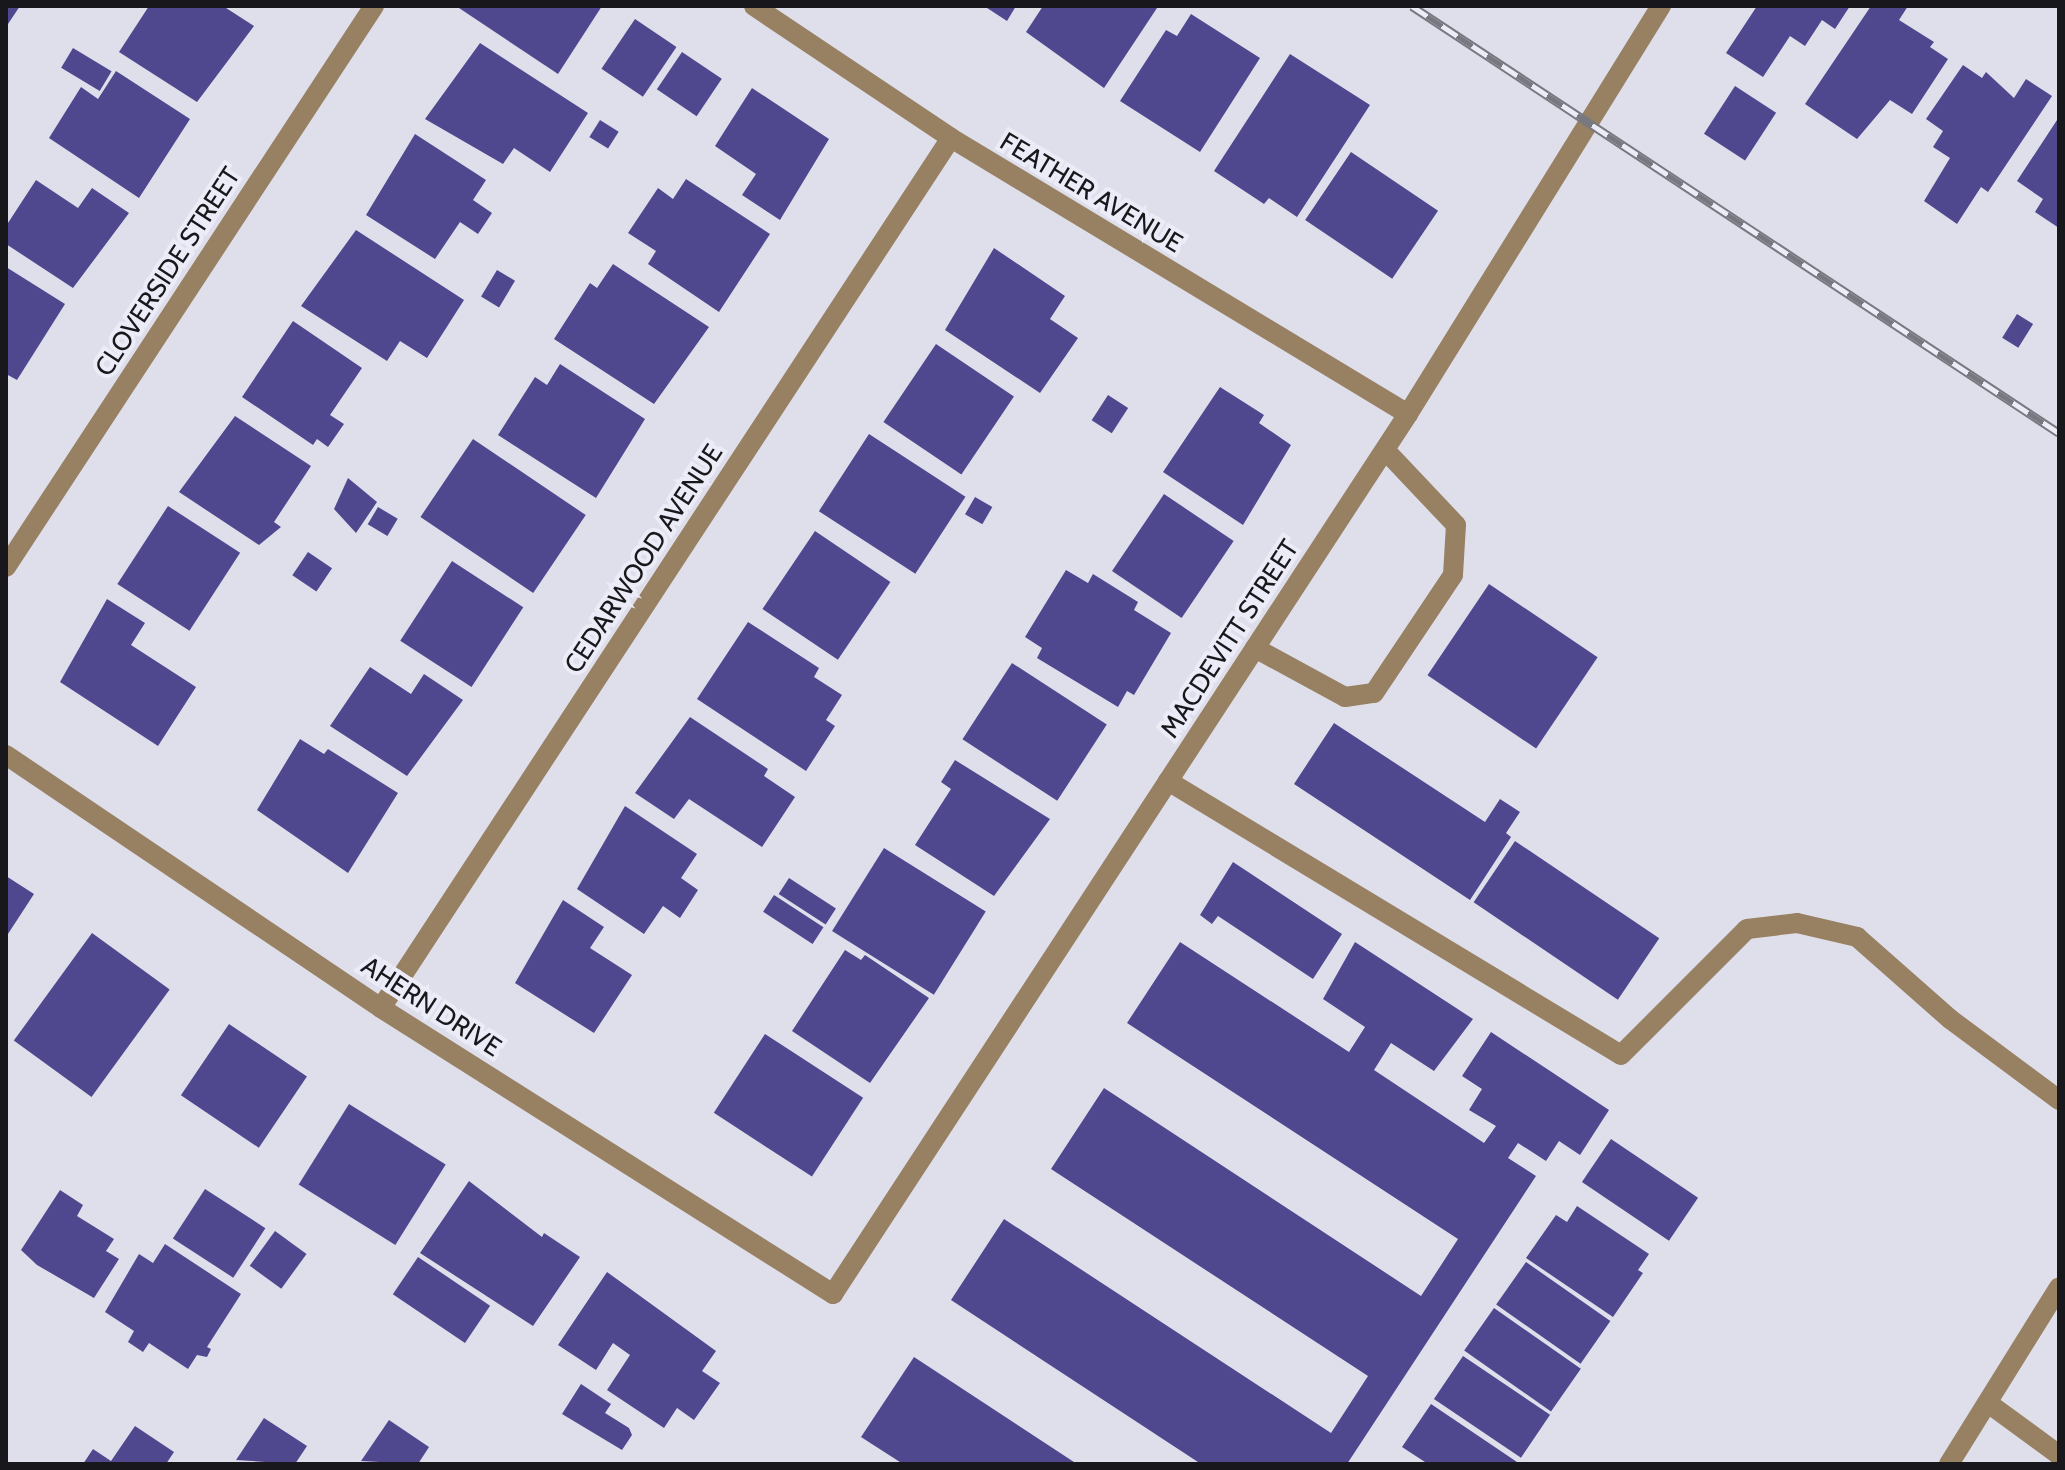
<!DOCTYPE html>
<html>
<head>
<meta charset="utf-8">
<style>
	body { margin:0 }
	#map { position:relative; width:2065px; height:1470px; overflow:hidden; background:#dfdfeb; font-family:Cabin,sans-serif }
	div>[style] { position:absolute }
	.building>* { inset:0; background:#50488f; transform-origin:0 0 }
	.minor>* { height:20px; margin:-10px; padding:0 10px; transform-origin:10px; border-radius:10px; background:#988163 }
	.rail>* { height:9px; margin-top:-4.5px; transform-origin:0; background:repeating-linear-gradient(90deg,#ececf8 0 18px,#787880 0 36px); box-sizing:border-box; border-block:2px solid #787880 }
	span { translate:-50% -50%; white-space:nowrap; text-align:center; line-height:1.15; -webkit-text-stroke:8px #ececf8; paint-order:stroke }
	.street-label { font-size:26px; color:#18181c }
	.frame { position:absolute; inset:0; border:8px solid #18181c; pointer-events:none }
</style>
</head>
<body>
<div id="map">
	<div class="building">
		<i style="clip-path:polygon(6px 6px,20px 6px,6px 27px)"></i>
		<i style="clip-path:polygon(149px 6px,223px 6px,254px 26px,197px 102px,119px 52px)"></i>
		<i style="clip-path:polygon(456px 6px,602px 6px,558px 74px)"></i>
		<i style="clip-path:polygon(984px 6px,1016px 6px,1007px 21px)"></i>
		<i style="clip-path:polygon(1043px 6px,1154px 6px,1157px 8px,1104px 88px,1026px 32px)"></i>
		<i style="clip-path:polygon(1757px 6px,1850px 6px,1835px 29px,1822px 20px,1805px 46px,1790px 36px,1763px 77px,1726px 53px)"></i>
		<i style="clip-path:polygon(1871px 6px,1908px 6px,1899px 20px,1934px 42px,1930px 47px,1948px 59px,1912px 114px,1890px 100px,1857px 139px,1805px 104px)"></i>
		<i style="clip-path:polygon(1191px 14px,1260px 58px,1200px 152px,1120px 101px,1166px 30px,1177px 36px)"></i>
		<i style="left:635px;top:19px;width:50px;height:60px;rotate:34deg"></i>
		<i style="clip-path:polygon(480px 43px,588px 113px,550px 172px,514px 148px,503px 164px,425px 119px)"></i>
		<i style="left:73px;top:48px;width:45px;height:23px;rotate:31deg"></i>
		<i style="left:682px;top:52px;width:48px;height:45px;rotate:34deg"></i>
		<i style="clip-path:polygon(1290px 54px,1370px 105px,1297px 217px,1269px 198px,1264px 204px,1214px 171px)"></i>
		<i style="clip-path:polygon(1963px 65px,1982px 78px,1986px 72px,2014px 98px,2026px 79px,2052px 96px,1988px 192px,1981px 187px,1957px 224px,1924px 201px,1950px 158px,1933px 147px,1943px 131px,1926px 119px)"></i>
		<i style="clip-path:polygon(116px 71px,190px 119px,139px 198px,49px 138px,81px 87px,98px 99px)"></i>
		<i style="left:1735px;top:86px;width:49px;height:57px;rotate:33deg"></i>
		<i style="clip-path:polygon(752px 88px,829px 139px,780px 220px,742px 195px,756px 174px,715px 146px)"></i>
		<i style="clip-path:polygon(2059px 117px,2059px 228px,2035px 212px,2043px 199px,2017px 181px)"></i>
		<i style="left:600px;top:120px;width:22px;height:20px;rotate:32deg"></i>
		<i style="clip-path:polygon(415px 134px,486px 180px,473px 200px,492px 213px,478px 234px,460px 222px,435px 259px,366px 215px)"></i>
		<i style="left:1351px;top:152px;width:105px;height:82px;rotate:34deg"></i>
		<i style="clip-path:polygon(686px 179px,770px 234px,719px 312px,648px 264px,656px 251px,628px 233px,658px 188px,673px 199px)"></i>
		<i style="clip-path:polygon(36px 180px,78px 208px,92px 188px,129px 213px,73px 288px,6px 244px,6px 226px)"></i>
		<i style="clip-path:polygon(356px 230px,464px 300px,427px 358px,400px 341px,387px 361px,301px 306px)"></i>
		<i style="clip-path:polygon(994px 248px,1065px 296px,1050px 319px,1078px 338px,1040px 393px,945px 330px)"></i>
		<i style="clip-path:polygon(613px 264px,709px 327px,654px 404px,554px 339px,590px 283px,597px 288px)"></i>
		<i style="clip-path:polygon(6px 267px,65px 304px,17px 380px,6px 374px)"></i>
		<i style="left:497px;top:270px;width:21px;height:31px;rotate:31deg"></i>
		<i style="left:2017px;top:314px;width:19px;height:28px;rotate:32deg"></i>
		<i style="clip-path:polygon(293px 321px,362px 368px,330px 415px,344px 424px,328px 447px,317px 439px,313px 445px,242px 397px)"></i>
		<i style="left:936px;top:344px;width:94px;height:94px;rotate:34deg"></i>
		<i style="clip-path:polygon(560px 364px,645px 419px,596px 498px,498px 435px,535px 377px,547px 385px)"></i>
		<i style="clip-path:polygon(1220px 387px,1264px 415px,1259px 423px,1291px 445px,1243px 525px,1163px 472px)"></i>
		<i style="left:1108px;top:395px;width:24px;height:30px;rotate:33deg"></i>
		<i style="clip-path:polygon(235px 416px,311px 466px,274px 522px,281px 527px,259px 545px,179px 492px)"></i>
		<i style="left:869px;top:434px;width:115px;height:92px;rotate:33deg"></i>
		<i style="left:473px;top:439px;width:136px;height:94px;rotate:34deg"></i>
		<i style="clip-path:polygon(348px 478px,377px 502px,356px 533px,334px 509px)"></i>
		<i style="left:1164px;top:494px;width:84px;height:93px;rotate:34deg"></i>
		<i style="left:975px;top:497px;width:20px;height:20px;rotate:30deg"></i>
		<i style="left:168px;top:506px;width:86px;height:93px;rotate:33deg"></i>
		<i style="left:378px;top:507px;width:23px;height:20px;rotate:31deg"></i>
		<i style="left:815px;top:531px;width:91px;height:94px;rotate:34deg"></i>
		<i style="left:308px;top:552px;width:29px;height:28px;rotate:34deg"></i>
		<i style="left:452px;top:561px;width:85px;height:95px;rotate:33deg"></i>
		<i style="clip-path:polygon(1066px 570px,1088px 583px,1093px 574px,1138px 602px,1134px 610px,1171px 633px,1134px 695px,1127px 691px,1118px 707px,1037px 658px,1042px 648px,1025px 637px)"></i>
		<i style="left:1489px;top:584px;width:131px;height:110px;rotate:34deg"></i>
		<i style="clip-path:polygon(107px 599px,145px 623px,131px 645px,196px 687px,158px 746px,60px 682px)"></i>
		<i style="clip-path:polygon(748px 622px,819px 668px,814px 677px,842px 695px,826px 720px,835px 726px,806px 771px,697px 699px)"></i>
		<i style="left:1012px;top:663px;width:113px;height:91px;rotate:33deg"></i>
		<i style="clip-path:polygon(370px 667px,411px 694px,424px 674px,463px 700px,407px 776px,330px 726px)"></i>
		<i style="clip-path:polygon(690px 717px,768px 769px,764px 776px,795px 797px,762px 847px,689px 799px,674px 819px,635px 793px)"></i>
		<i style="clip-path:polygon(1334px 723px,1485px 822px,1500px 799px,1520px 812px,1506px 833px,1511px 837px,1470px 900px,1294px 784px)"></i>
		<i style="clip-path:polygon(300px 739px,324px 754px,328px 749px,398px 793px,348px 873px,257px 810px)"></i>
		<i style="clip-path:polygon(955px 760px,1050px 819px,994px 896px,915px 845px,951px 789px,941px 782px)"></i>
		<i style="clip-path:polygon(625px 806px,697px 854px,681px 878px,698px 890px,680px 918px,663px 906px,644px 934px,577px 889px)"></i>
		<i style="left:1515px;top:841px;width:174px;height:74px;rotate:34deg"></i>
		<i style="left:884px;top:848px;width:120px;height:98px;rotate:32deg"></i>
		<i style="clip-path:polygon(1233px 862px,1342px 934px,1313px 979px,1218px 916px,1212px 924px,1200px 915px)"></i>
		<i style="clip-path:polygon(6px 876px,34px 894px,6px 937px)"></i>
		<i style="left:789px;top:878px;width:56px;height:19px;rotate:33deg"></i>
		<i style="left:774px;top:895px;width:59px;height:20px;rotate:33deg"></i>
		<i style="clip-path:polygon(563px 900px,604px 927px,590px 948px,632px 975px,594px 1033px,515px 983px)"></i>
		<i style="left:92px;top:933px;width:96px;height:133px;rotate:36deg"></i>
		<i style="clip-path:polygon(1180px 942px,1349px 1052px,1365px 1027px,1323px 999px,1355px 942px,1473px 1019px,1434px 1071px,1391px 1043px,1374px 1070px,1484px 1143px,1496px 1126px,1469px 1110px,1482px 1089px,1462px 1076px,1491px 1032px,1609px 1110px,1580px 1155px,1559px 1141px,1546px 1161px,1518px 1143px,1508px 1158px,1536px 1176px,1347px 1464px,1201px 1464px,951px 1300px,1004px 1219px,1331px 1433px,1368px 1376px,1051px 1169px,1104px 1088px,1421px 1296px,1458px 1239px,1127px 1023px)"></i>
		<i style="clip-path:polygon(845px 950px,861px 960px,865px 955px,929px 998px,870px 1083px,792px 1031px)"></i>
		<i style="left:229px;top:1024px;width:94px;height:86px;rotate:34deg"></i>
		<i style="left:765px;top:1034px;width:117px;height:94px;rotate:33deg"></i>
		<i style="left:349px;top:1104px;width:114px;height:95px;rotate:32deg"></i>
		<i style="left:1611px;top:1139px;width:105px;height:52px;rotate:34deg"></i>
		<i style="clip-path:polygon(469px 1181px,542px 1237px,544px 1233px,580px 1257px,533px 1326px,420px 1253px)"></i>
		<i style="left:205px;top:1189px;width:72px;height:59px;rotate:33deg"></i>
		<i style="clip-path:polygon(60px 1190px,83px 1205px,77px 1216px,114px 1239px,106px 1251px,119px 1259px,94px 1298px,37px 1265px,21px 1250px)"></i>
		<i style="clip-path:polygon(1577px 1206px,1649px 1254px,1638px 1270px,1643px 1273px,1613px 1317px,1526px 1258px,1556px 1215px,1567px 1222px)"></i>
		<i style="left:275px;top:1231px;width:39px;height:43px;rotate:36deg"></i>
		<i style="clip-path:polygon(165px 1244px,241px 1294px,207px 1347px,211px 1349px,207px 1357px,197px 1355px,188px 1369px,149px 1343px,143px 1352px,128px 1342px,134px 1331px,105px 1312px,139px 1254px,153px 1263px)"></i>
		<i style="left:418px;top:1257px;width:87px;height:45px;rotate:34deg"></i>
		<i style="left:1526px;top:1262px;width:103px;height:52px;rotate:35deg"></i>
		<i style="clip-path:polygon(607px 1272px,716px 1351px,702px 1371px,720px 1383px,694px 1420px,677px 1408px,664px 1428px,607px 1390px,630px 1355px,613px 1343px,596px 1370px,558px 1345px)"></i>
		<i style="left:1494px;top:1308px;width:106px;height:52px;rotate:35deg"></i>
		<i style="left:1463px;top:1356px;width:105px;height:52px;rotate:34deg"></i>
		<i style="clip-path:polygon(914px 1357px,1077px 1464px,903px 1464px,861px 1437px)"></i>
		<i style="clip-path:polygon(581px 1384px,611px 1404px,605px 1413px,629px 1428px,632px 1435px,622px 1450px,562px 1414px)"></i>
		<i style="clip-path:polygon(1431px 1404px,1517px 1462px,1515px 1464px,1428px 1464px,1402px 1447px)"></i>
		<i style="clip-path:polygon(264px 1418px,307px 1446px,295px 1464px,236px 1460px)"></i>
		<i style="clip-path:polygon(389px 1420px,429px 1447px,418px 1464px,361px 1461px)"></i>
		<i style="clip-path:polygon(135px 1426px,174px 1452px,166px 1464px,83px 1464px,93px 1449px,111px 1461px)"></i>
	</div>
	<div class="minor">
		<i style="left:754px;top:6px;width:237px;rotate:33.8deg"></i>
		<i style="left:951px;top:138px;width:534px;rotate:31.13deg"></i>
		<i style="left:6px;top:567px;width:671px;rotate:-56.74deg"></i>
		<i style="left:1255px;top:648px;width:102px;rotate:28.6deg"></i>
		<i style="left:1345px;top:697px;width:29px;rotate:-8deg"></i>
		<i style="left:1374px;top:693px;width:142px;rotate:-56.2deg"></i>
		<i style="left:1453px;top:575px;width:50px;rotate:-86.6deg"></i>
		<i style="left:1456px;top:525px;width:103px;rotate:-133.4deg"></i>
		<i style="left:6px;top:755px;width:452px;rotate:34deg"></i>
		<i style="left:381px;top:1008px;width:535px;rotate:32.32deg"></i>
		<i style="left:833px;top:1294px;width:1051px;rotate:-56.84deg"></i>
		<i style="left:1408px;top:414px;width:480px;rotate:-58.2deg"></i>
		<i style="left:1168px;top:781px;width:529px;rotate:31.17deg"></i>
		<i style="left:1621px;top:1055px;width:178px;rotate:-45deg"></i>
		<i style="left:1747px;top:929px;width:50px;rotate:-6.8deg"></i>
		<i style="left:1797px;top:923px;width:62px;rotate:13.1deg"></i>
		<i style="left:1857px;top:937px;width:124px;rotate:41.4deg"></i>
		<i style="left:1950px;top:1019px;width:136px;rotate:36.6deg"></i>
		<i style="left:381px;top:1008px;width:1040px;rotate:-56.77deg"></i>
		<i style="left:1988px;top:1403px;width:88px;rotate:36.2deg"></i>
		<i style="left:1949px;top:1464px;width:208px;rotate:-58.1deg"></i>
	</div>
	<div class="rail">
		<i style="left:1412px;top:6px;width:775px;rotate:33.42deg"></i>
	</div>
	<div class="street-label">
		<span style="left:1091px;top:193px;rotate:31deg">FEATHER AVENUE</span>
		<span style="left:168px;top:272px;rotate:-57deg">CLOVERSIDE STREET</span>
		<span style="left:644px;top:559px;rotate:-57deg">CEDARWOOD AVENUE</span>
		<span style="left:1230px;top:639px;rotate:-57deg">MACDEVITT STREET</span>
		<span style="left:431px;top:1007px;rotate:33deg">AHERN DRIVE</span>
	</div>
	<div class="frame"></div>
</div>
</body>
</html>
